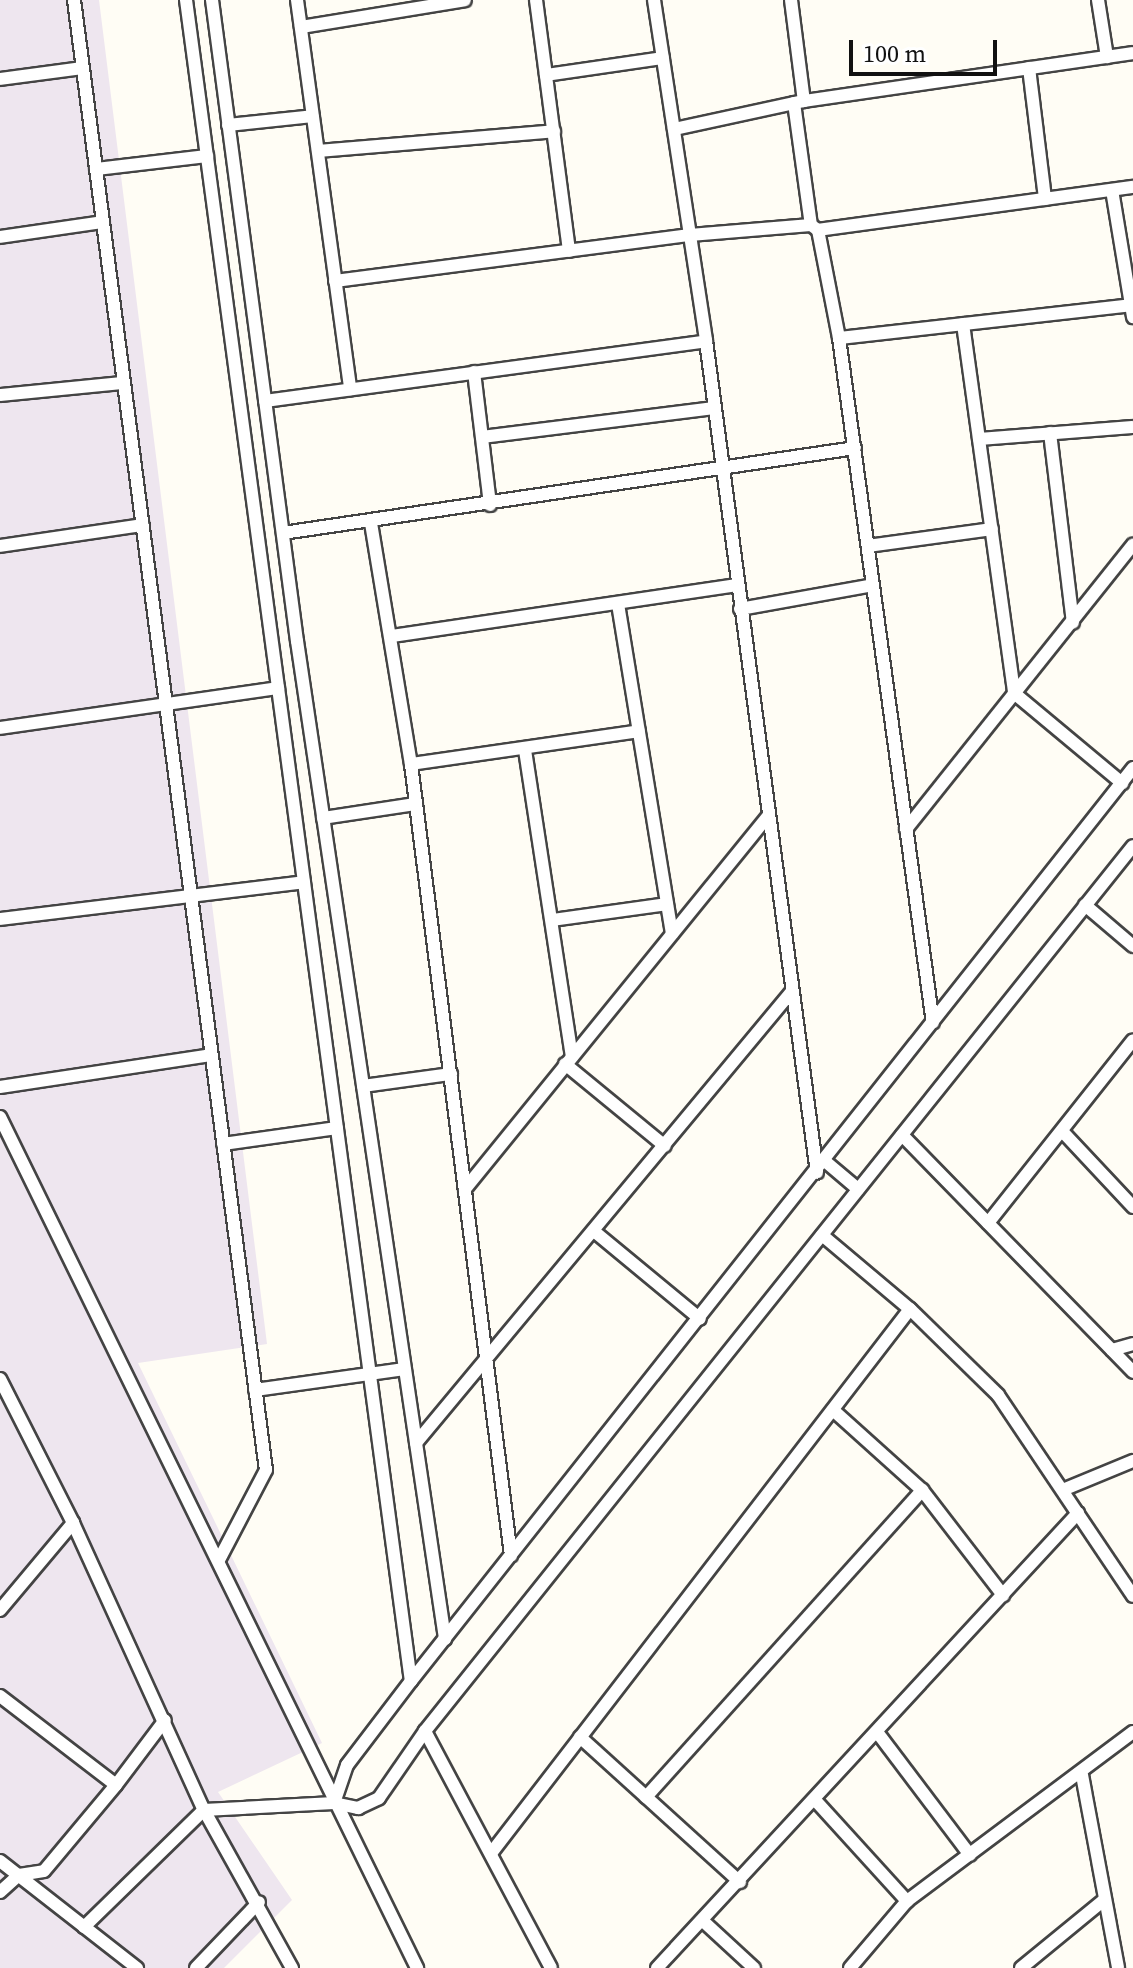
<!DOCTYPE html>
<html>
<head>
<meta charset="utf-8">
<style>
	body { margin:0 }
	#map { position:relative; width:1133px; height:1968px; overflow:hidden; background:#fffdf5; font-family:"Source Serif 4",serif }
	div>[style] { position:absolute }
	.industrial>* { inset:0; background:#eee6ef }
	.roads { filter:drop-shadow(2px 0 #444) drop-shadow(-2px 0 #444) drop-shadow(0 2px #444) drop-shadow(0 -2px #444) }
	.minor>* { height:12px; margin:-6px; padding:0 6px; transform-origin:6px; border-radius:6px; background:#fff }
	span { translate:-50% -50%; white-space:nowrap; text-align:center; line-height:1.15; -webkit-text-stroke:8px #fff; paint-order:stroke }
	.scale { position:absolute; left:849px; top:40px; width:148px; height:36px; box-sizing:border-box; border:4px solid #111; border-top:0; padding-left:10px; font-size:24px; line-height:28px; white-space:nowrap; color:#111; -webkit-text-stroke:6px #fff; paint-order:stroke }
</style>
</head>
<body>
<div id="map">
	<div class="industrial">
		<i style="clip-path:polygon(0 0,99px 0,267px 1344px,138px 1363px,322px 1743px,218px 1792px,292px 1900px,224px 1968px,0 1968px)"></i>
	</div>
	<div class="roads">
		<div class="minor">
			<i style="left:74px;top:0;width:1482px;rotate:82.56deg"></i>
			<i style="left:266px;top:1470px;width:102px;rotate:117.6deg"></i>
			<i style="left:186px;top:0;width:1696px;rotate:82.38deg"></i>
			<i style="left:212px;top:0;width:647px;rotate:82.45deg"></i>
			<i style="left:297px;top:641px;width:1009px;rotate:81.56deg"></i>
			<i style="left:297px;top:0;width:393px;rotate:82.2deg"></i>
			<i style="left:536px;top:0;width:253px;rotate:82.5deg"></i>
			<i style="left:654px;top:0;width:345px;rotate:81.3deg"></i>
			<i style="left:706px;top:341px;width:839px;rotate:82.4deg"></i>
			<i style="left:791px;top:0;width:102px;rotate:82.7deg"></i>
			<i style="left:1098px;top:0;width:58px;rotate:81deg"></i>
			<i style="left:301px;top:27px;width:166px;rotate:-9.3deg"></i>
			<i style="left:1029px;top:68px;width:132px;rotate:83deg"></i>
			<i style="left:546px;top:75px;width:118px;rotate:-8.3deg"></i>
			<i style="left:0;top:79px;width:83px;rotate:-7.6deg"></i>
			<i style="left:794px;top:103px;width:123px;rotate:82.1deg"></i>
			<i style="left:228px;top:125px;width:85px;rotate:-6deg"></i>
			<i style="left:674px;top:129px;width:133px;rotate:-12.2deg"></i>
			<i style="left:804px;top:101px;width:332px;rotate:-8.3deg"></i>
			<i style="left:318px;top:151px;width:237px;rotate:-4.8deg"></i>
			<i style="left:96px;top:169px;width:112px;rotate:-6.7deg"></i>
			<i style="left:1112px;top:190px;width:129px;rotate:80.6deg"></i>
			<i style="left:818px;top:230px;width:110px;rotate:79deg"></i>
			<i style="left:839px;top:338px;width:691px;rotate:82.19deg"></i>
			<i style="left:0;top:237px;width:104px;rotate:-8.3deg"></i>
			<i style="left:335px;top:281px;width:358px;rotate:-7.4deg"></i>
			<i style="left:690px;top:235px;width:121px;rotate:-4.7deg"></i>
			<i style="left:811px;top:225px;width:9px;rotate:36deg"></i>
			<i style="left:818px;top:230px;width:318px;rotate:-7.8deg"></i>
			<i style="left:963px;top:324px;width:373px;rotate:82.1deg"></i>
			<i style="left:1014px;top:693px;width:141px;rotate:39.8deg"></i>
			<i style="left:839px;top:338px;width:294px;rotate:-6.4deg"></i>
			<i style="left:474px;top:372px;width:134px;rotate:83.1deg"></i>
			<i style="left:0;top:395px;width:124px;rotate:-5.6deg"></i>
			<i style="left:265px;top:401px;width:445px;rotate:-7.7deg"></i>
			<i style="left:1050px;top:433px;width:191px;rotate:83.1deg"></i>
			<i style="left:482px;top:437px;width:234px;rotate:-7.1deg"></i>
			<i style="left:979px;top:439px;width:154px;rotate:-4.5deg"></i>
			<i style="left:371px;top:523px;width:244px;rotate:80.6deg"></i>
			<i style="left:411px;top:764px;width:798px;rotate:82.8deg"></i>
			<i style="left:283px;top:533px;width:578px;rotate:-8.45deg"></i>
			<i style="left:0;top:546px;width:144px;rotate:-8.4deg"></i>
			<i style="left:868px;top:546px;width:125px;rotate:-7.8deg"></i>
			<i style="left:618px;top:604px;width:334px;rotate:80.7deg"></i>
			<i style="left:740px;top:609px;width:135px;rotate:-10.2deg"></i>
			<i style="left:392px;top:636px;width:349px;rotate:-8.4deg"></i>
			<i style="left:0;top:728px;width:281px;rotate:-8.2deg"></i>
			<i style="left:525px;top:750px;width:310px;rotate:81.3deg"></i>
			<i style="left:411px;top:764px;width:230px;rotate:-8.2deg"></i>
			<i style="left:323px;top:818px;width:94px;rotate:-8.6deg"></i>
			<i style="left:906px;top:829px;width:364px;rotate:-51.4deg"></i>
			<i style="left:1085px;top:905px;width:63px;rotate:40.5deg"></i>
			<i style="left:0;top:919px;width:306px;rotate:-6.9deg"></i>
			<i style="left:552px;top:920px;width:116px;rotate:-7.9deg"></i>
			<i style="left:565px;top:1064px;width:129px;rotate:39.4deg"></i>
			<i style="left:363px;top:1086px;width:89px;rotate:-7.8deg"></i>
			<i style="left:0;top:1087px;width:213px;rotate:-8.6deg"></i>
			<i style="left:0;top:1117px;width:948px;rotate:63.89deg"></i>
			<i style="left:1062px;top:1131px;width:104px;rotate:46.9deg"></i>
			<i style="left:902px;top:1135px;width:331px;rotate:45.7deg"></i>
			<i style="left:223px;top:1144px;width:115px;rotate:-8deg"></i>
			<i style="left:826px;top:1162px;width:42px;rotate:40.2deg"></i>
			<i style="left:465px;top:1189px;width:481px;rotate:-50.9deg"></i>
			<i style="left:988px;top:1223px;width:233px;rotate:-51.6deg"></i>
			<i style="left:595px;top:1232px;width:136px;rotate:39.6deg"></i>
			<i style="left:822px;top:1235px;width:115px;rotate:40.1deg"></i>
			<i style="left:910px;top:1309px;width:123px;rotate:44.3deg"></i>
			<i style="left:998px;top:1395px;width:242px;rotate:56.1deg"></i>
			<i style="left:1112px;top:1350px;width:22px;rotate:-16deg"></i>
			<i style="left:0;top:1379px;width:161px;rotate:63.1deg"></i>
			<i style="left:73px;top:1523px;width:315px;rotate:65.5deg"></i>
			<i style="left:204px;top:1810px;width:181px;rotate:60.9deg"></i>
			<i style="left:255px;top:1390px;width:151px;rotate:-8deg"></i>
			<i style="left:833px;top:1410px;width:120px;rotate:42deg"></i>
			<i style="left:922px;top:1490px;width:133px;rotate:52.4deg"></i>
			<i style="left:416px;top:1443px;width:588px;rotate:-50.24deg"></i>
			<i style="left:1065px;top:1489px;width:74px;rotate:-22.4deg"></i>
			<i style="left:0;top:1610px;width:114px;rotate:-50deg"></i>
			<i style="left:0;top:1696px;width:146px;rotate:37.5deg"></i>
			<i style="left:116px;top:1785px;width:81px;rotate:-53deg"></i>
			<i style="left:425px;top:1731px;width:268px;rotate:62deg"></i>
			<i style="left:877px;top:1732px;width:154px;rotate:52.9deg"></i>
			<i style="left:580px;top:1737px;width:216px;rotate:42.2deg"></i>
			<i style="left:1082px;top:1775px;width:196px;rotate:79.4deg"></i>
			<i style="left:646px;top:1797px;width:413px;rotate:-48deg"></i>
			<i style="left:815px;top:1800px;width:137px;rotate:47.7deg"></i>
			<i style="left:334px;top:1803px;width:40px;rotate:-71.1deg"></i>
			<i style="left:347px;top:1765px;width:106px;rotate:-52.7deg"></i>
			<i style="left:411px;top:1681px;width:1164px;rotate:-51.66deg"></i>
			<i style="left:492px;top:1852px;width:685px;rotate:-52.41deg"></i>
			<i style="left:0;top:1861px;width:174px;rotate:38deg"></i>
			<i style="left:0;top:1892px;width:25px;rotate:-42deg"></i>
			<i style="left:19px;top:1875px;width:25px;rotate:-9deg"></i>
			<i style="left:44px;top:1871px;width:112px;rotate:-50.1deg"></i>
			<i style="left:704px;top:1922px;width:68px;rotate:42.6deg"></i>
			<i style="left:84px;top:1927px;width:168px;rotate:-44.3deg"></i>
			<i style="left:204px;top:1810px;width:130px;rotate:-3.1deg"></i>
			<i style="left:334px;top:1803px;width:25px;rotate:12deg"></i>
			<i style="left:358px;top:1808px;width:23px;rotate:-25deg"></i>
			<i style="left:379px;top:1798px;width:81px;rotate:-55.5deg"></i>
			<i style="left:425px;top:1731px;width:1133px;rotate:-51.34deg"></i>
			<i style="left:196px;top:1968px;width:91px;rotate:-46.3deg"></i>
			<i style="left:657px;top:1968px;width:620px;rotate:-47.22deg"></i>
			<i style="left:850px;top:1968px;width:88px;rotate:-49.6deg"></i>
			<i style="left:907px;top:1901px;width:282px;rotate:-36.8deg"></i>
			<i style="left:1021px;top:1968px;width:107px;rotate:-39.3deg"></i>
		</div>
	</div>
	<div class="scale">100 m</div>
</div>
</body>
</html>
